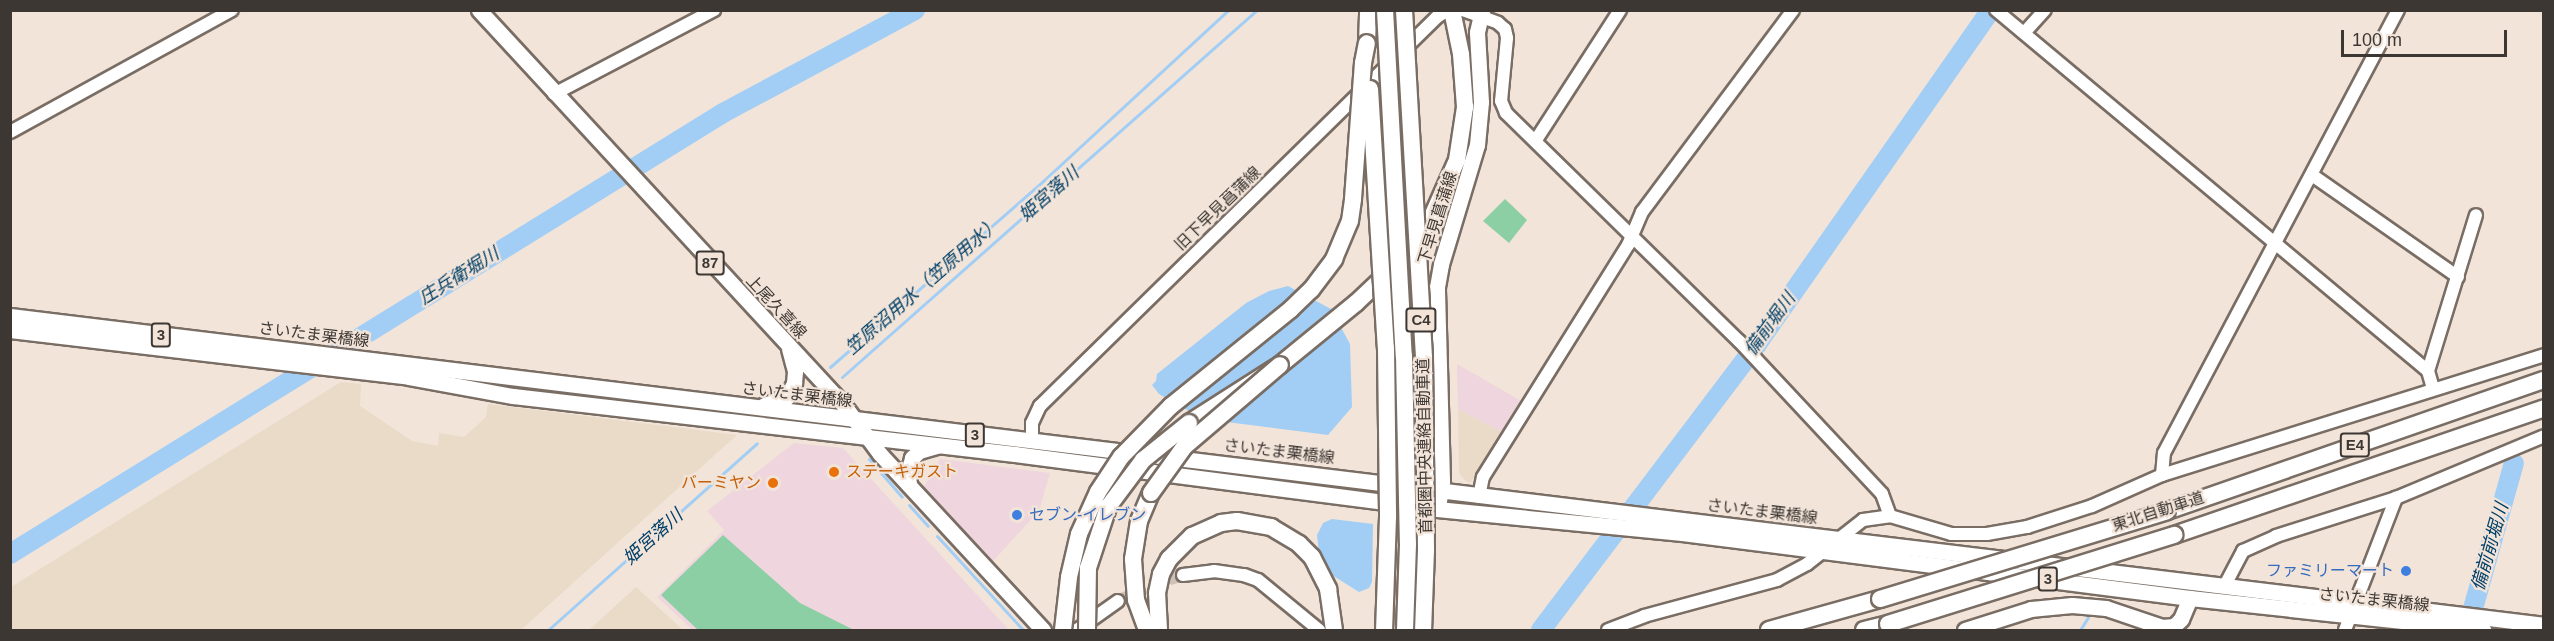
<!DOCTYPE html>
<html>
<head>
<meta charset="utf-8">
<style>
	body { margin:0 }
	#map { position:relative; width:2554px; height:641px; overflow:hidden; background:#f2e4d9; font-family:Arial,"Noto Sans JP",sans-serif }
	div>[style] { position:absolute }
	.commercial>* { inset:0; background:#eed5de }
	.industrial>* { inset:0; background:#e9dbc8 }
	.green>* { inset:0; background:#8ccfa4 }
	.water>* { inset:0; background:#a2cef5 }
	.stream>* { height:3px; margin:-1.5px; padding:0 1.5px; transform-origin:1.5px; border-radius:1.5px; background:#a2cef5 }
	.river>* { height:20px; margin:-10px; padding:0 10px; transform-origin:10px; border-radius:10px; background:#a2cef5 }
	.minor-tunnel>* { height:12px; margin-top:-6px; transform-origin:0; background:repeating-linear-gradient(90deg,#cec1b8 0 12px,transparent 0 18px) }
	.roads { filter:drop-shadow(2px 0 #796d64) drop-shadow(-2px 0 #796d64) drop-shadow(0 2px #796d64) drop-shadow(0 -2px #796d64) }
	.minor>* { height:12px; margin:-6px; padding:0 6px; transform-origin:6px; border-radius:6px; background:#fff }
	.major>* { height:15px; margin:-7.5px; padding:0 7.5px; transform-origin:7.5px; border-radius:7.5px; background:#fff }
	.highway>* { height:16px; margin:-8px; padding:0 8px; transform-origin:8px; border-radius:8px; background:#fff }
	.bridges { filter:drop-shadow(2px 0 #796d64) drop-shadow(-2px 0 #796d64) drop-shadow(0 2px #796d64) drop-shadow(0 -2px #796d64) }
	.highway-bridge>* { height:16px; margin:-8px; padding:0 8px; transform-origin:8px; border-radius:8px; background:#fff }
	.dots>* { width:16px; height:16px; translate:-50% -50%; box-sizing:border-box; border:3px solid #f2e4d9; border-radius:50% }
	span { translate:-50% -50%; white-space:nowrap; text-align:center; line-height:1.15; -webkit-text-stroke:4.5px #f2e4d9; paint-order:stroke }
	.shield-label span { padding:2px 4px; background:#f2e4d9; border:2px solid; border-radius:4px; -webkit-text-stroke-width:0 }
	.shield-label { font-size:15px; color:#3d3733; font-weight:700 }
	.street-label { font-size:16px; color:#3d3733 }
	.food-label { font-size:16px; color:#c56008 }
	.left { translate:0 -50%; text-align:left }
	.right { translate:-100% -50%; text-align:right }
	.shop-label { font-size:16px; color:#366cbe }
	.water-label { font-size:18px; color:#003f67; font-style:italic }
	.frame { position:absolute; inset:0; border:12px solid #3d3733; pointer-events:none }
	.scale { position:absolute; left:2341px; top:30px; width:166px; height:27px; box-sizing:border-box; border:3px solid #3d3733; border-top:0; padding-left:8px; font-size:18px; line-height:21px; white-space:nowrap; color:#3d3733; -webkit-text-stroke:4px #f2e4d9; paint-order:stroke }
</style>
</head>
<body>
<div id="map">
	<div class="commercial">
		<i style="clip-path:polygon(1457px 364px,1523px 402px,1504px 433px,1458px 409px)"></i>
		<i style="clip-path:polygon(794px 443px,843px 448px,1009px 630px,693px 630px,657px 597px,724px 530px,707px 511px)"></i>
		<i style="clip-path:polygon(940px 459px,1050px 473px,1039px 511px,992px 562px,924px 487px)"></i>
	</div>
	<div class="industrial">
		<i style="clip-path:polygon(341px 382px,361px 384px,360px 406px,412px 441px,438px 446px,439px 433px,464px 437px,486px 417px,488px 404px,737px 435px,521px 630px,11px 630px,11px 587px)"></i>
		<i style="clip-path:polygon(1458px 409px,1504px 433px,1471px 482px,1467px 482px,1459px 473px)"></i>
		<i style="clip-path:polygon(636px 587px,683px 630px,589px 630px)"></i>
	</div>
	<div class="green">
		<i style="clip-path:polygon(1505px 199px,1527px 220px,1509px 243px,1483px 221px)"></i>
		<i style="clip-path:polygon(723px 535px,800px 603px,854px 630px,698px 630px,661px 595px)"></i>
	</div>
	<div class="water">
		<i style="clip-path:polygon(1288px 286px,1331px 309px,1350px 344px,1352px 407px,1328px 435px,1203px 419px,1159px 394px,1152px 385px,1156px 381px,1157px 374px,1246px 303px,1269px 291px)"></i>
		<i style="clip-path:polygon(1332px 519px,1373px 524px,1372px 582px,1369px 588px,1359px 592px,1324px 570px,1320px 562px,1317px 535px,1323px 523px)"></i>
	</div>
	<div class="stream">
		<i style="left:830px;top:367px;width:283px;rotate:-41.1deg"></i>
		<i style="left:1043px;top:181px;width:252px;rotate:-42.7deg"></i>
		<i style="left:842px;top:377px;width:554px;rotate:-41.49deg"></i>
		<i style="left:811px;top:392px;width:13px;rotate:45deg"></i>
		<i style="left:869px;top:459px;width:50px;rotate:49deg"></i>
		<i style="left:909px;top:505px;width:28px;rotate:48deg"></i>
		<i style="left:937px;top:536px;width:127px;rotate:47.5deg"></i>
		<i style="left:548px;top:630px;width:280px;rotate:-41.8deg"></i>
		<i style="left:2080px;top:630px;width:15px;rotate:-58deg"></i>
	</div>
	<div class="river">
		<i style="left:10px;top:554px;width:838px;rotate:-31.74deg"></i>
		<i style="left:723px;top:113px;width:218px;rotate:-28.2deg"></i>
		<i style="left:1541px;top:630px;width:358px;rotate:-52.9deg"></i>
		<i style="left:1757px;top:344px;width:408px;rotate:-55deg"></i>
		<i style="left:2467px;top:630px;width:173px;rotate:-74.3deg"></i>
	</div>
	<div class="minor-tunnel">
		<i style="left:1118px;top:601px;width:38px;rotate:-25deg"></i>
		<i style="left:1152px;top:585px;width:33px;rotate:-18deg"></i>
	</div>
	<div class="roads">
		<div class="minor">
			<i style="left:1463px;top:10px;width:37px;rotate:20deg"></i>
			<i style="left:1498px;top:23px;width:9px;rotate:41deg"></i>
			<i style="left:1505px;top:29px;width:9px;rotate:77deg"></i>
			<i style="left:1507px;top:38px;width:63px;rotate:95.4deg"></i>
			<i style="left:1501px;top:101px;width:13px;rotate:67deg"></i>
			<i style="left:1506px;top:113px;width:326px;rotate:44.4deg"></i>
			<i style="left:1739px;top:341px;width:209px;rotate:46.9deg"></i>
			<i style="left:1882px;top:494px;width:23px;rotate:70deg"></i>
			<i style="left:1996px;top:10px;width:563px;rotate:39.88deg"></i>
			<i style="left:2428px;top:371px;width:19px;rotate:74deg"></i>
			<i style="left:2024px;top:33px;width:31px;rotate:-48deg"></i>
			<i style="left:554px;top:94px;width:181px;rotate:-27.7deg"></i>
			<i style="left:10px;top:132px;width:253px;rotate:-28.8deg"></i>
			<i style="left:1536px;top:140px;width:155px;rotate:-57.1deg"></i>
			<i style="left:2312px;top:175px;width:178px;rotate:34.9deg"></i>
			<i style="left:2428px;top:371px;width:163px;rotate:-72.9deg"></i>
			<i style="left:1032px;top:442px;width:19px;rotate:-90deg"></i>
			<i style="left:1032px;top:423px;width:19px;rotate:-65deg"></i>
			<i style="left:1040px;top:406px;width:556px;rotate:-44.42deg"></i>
			<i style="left:1437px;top:17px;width:13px;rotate:-32deg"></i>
			<i style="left:2162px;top:475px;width:22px;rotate:-85deg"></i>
			<i style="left:2164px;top:453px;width:501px;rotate:-62.16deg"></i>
			<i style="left:1479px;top:497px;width:20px;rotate:-79deg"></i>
			<i style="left:1483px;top:477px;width:274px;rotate:-58deg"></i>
			<i style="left:1628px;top:245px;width:36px;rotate:-67deg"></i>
			<i style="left:1642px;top:212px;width:252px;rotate:-53.2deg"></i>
			<i style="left:1183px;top:575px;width:31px;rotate:-7deg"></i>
			<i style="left:1214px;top:571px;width:30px;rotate:8deg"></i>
			<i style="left:1244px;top:575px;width:15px;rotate:20deg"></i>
			<i style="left:1258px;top:580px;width:79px;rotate:39.3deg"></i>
			<i style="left:2224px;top:587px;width:41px;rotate:-62.2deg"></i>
			<i style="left:2243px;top:551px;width:36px;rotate:-24deg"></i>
			<i style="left:2276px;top:536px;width:126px;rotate:-17.6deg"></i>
			<i style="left:2396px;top:498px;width:160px;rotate:-22.7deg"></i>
			<i style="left:1077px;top:630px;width:50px;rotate:-35.3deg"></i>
			<i style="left:1608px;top:630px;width:39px;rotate:-21deg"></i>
			<i style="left:1644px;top:616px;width:138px;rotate:-15.1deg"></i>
			<i style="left:1777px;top:580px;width:34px;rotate:-28deg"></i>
			<i style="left:1807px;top:564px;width:71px;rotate:-38.2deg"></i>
			<i style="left:1863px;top:520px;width:27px;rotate:-8deg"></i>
			<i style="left:1890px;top:516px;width:64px;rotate:16.4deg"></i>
			<i style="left:1951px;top:534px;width:36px"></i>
			<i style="left:1987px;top:534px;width:41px;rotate:-9.9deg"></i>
			<i style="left:2027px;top:527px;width:68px;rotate:-17.9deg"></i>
			<i style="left:2092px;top:506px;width:77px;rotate:-23.9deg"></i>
			<i style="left:2162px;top:475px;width:400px;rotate:-17.4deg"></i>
			<i style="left:2345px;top:630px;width:142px;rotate:-68.9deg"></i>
		</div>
		<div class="major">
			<i style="left:479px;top:10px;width:536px;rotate:47.27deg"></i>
			<i style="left:843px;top:404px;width:62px;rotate:53.5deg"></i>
			<i style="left:880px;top:454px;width:240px;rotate:47.2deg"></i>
			<i style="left:10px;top:316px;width:2553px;rotate:6.95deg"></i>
			<i style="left:10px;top:330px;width:402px;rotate:6.7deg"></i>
			<i style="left:409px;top:377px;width:106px;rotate:10.4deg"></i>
			<i style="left:513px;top:396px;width:505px;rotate:6.59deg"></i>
			<i style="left:1015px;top:454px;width:426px;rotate:7.4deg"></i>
			<i style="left:1437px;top:509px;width:246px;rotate:5.6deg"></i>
			<i style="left:1682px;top:533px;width:512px;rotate:7.29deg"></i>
			<i style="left:2190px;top:598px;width:295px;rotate:6.2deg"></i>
			<i style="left:764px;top:405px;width:24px;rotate:-19deg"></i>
			<i style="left:787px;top:397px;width:16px;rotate:-63deg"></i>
			<i style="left:794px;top:383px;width:12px;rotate:-85deg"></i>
			<i style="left:795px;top:371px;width:23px;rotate:-105deg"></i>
			<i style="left:909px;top:485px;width:12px;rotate:-95deg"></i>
			<i style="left:908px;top:473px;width:16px;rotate:-75deg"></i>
			<i style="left:912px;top:458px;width:10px;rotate:-45deg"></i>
			<i style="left:919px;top:451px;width:18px;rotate:-16deg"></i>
			<i style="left:1439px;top:501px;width:20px;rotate:-81deg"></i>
			<i style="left:1442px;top:481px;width:194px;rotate:-91.5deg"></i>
			<i style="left:1437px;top:287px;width:23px;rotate:-80deg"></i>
			<i style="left:1441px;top:264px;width:124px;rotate:-73.2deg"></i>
			<i style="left:1477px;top:145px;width:43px;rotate:-84.7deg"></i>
			<i style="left:1481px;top:102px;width:70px;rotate:-93.3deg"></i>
			<i style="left:1477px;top:32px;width:23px;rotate:-77deg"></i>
			<i style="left:1965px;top:630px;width:69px;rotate:-17.7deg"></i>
			<i style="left:2031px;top:609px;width:41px;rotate:-5.6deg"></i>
			<i style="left:2072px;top:605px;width:34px;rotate:5deg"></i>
			<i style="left:2106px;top:608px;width:59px;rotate:18.7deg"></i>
			<i style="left:2162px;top:627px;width:12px;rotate:-5deg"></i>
			<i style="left:2174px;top:626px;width:10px;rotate:-45deg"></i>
			<i style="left:2181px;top:619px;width:23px;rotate:-67deg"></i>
		</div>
		<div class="highway">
			<i style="left:1367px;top:43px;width:33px;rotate:-88deg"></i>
			<i style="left:1189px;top:423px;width:108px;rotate:-32.5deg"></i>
			<i style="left:1280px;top:365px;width:98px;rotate:-39.2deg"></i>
			<i style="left:1356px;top:303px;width:47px;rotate:-43.3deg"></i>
			<i style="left:1390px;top:271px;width:64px;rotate:-51.3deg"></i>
			<i style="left:1430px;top:221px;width:67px;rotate:-66.1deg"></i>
			<i style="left:1457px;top:160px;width:54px;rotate:-81.4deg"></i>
			<i style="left:1465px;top:107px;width:53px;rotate:-94.3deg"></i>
			<i style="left:1461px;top:54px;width:45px;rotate:-101.6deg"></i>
			<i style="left:2167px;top:511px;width:399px;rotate:-19.2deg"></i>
			<i style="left:2174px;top:535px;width:391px;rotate:-18.9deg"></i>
			<i style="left:1147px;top:630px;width:32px;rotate:-110deg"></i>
			<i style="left:1136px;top:600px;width:41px;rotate:-94.2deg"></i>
			<i style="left:1133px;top:559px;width:38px;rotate:-81deg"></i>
			<i style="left:1139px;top:521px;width:30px;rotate:-67deg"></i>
			<i style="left:1159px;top:630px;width:37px;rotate:-93deg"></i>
			<i style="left:1157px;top:593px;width:19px;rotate:-78deg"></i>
			<i style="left:1161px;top:574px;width:17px;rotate:-62deg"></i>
			<i style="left:1169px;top:559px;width:33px;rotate:-45deg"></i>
			<i style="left:1192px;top:536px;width:32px;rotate:-24deg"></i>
			<i style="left:1221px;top:523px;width:16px;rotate:-7deg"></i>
			<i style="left:1237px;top:521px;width:35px;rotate:10deg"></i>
			<i style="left:1271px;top:527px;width:33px;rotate:31deg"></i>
			<i style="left:1299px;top:544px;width:18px;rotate:45deg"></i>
			<i style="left:1312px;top:557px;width:36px;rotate:63deg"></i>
			<i style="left:1328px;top:589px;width:41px;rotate:81.7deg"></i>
			<i style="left:1769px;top:630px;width:115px;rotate:-15.6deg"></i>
			<i style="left:1864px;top:630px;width:25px;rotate:-14deg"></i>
		</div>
	</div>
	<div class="bridges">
		<div class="highway-bridge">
			<i style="left:1385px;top:10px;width:347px;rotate:86.9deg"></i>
			<i style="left:1404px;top:356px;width:188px;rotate:88.8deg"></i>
			<i style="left:1408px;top:544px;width:86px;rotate:92deg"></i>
			<i style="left:1404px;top:10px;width:349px;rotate:86.7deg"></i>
			<i style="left:1424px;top:358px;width:192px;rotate:89.4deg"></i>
			<i style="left:1426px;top:550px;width:80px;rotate:92.1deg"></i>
			<i style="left:1370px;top:89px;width:259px;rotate:86.5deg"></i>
			<i style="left:1386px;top:348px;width:169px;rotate:89.3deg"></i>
			<i style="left:1388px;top:517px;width:113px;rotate:92deg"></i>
			<i style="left:1151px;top:493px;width:57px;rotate:-54.3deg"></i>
			<i style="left:1184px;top:447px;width:126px;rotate:-40.5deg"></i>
			<i style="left:1880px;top:599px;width:300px;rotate:-17deg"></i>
			<i style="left:1888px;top:624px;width:300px;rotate:-17.3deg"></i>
			<i style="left:1063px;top:630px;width:53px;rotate:-83.5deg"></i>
			<i style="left:1069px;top:577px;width:44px;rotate:-76.9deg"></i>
			<i style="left:1079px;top:534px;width:46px;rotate:-65.7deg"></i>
			<i style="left:1098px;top:492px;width:42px;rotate:-56.7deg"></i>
			<i style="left:1121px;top:457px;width:71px;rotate:-45.6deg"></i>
			<i style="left:1171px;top:406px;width:154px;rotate:-38.9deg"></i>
			<i style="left:1291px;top:309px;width:28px;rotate:-44deg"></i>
			<i style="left:1311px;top:290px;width:39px;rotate:-53deg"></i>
			<i style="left:1334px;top:259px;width:41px;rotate:-67.2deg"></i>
			<i style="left:1350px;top:221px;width:22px;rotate:-82deg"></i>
			<i style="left:1353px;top:199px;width:136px;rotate:-85.8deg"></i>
			<i style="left:1363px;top:63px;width:20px;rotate:-79deg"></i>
			<i style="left:1087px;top:630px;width:62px;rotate:-89.1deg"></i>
			<i style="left:1088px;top:568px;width:64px;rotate:-71.8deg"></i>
			<i style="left:1108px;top:507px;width:59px;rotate:-53.3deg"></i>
			<i style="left:1143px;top:460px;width:59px;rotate:-38.8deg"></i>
		</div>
	</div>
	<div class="dots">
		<i style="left:834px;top:472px;background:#e8710a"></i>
		<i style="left:773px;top:483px;background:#e8710a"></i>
		<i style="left:1017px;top:515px;background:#3f7fe0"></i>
		<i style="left:2406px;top:571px;background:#3f7fe0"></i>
	</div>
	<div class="shield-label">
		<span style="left:710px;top:263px">87</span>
		<span style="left:1421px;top:320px">C4</span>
		<span style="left:161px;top:335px">3</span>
		<span style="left:975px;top:435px">3</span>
		<span style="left:2355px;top:445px">E4</span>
		<span style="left:2048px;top:579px">3</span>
	</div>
	<div class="street-label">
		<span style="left:1218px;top:209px;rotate:-44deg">旧下早見菖蒲線</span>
		<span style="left:1438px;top:218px;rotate:-73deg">下早見菖蒲線</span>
		<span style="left:776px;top:307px;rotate:47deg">上尾久喜線</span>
		<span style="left:314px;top:335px;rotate:7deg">さいたま栗橋線</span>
		<span style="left:797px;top:395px;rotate:7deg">さいたま栗橋線</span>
		<span style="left:1425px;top:446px;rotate:-91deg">首都圏中央連絡自動車道</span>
		<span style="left:1279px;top:452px;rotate:7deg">さいたま栗橋線</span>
		<span style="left:1762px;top:512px;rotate:7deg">さいたま栗橋線</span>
		<span style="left:2158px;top:512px;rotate:-18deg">東北自動車道</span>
		<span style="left:2374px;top:600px;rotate:6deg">さいたま栗橋線</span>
	</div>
	<div class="food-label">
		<span class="left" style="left:846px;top:472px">ステーキガスト</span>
		<span class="right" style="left:761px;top:483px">バーミヤン</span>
	</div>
	<div class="shop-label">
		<span class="left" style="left:1029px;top:515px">セブン-イレブン</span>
		<span class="right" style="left:2394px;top:571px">ファミリーマート</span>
	</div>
	<div class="water-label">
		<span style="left:1049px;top:194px;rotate:-41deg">姫宮落川</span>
		<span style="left:459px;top:276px;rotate:-32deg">庄兵衛堀川</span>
		<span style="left:923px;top:286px;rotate:-41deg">笠原沼用水（笠原用水）</span>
		<span style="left:1770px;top:324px;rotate:-54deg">備前堀川</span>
		<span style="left:653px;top:537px;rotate:-42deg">姫宮落川</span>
		<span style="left:2490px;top:547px;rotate:-74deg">備前前堀川</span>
	</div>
	<div class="frame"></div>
	<div class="scale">100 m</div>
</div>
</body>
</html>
